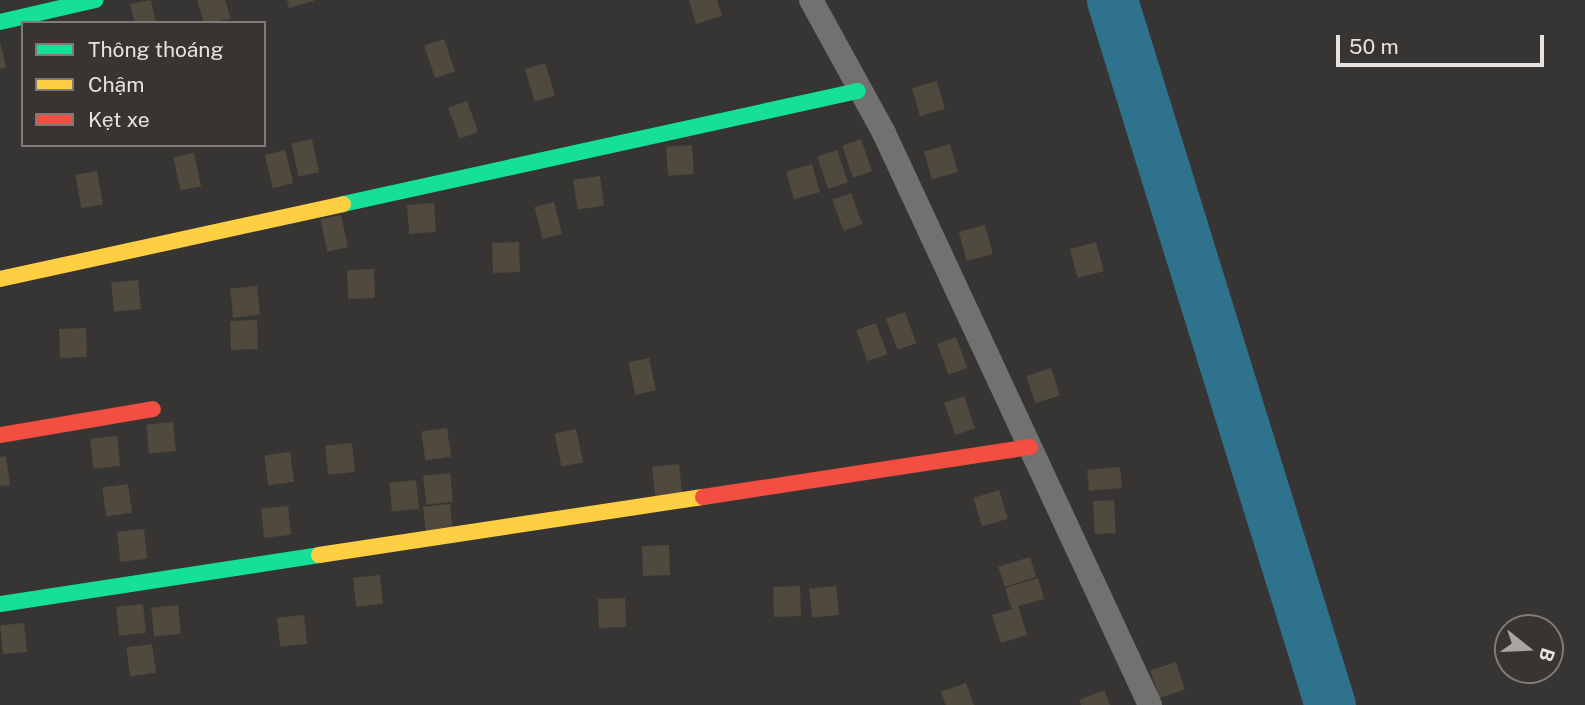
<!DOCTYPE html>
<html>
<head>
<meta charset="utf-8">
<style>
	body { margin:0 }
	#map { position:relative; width:1585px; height:705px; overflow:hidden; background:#373533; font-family:"Public Sans",sans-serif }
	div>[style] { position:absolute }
	.river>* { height:51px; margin:-25.5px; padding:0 25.5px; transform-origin:25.5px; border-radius:25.5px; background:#2e728d }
	.building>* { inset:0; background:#50493d; transform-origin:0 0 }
	.street>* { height:24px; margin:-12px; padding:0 12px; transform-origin:12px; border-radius:12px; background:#727170 }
	.fast>* { height:16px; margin:-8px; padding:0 8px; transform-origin:8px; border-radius:8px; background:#16e098 }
	.slow>* { height:16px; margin:-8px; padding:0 8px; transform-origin:8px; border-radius:8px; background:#ffcf43 }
	.jam>* { height:16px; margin:-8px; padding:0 8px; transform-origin:8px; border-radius:8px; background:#f24e42 }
	span { translate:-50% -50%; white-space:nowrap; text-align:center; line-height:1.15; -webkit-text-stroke:7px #393431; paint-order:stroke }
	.legend { position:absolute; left:21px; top:21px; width:245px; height:126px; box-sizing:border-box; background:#393431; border:2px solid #7e7a77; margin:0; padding:9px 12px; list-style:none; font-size:21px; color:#e5e2e0 }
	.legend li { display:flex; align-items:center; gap:14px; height:35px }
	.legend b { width:35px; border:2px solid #7e7a77 }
	.north { position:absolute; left:1494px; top:614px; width:70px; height:70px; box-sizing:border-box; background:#393431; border:2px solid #7e7a77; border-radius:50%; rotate:108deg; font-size:19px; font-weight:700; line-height:28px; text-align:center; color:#e5e2e0 }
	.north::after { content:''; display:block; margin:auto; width:24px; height:32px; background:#a8a5a3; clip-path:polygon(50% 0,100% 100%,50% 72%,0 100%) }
	.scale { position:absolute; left:1336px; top:35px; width:208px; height:32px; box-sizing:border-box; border:4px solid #e5e2e0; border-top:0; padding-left:9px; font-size:21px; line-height:24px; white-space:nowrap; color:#e5e2e0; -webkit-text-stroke:5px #393431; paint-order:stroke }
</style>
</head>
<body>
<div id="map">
	<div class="river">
		<i style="left:1112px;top:0;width:738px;rotate:72.82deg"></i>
	</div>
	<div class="building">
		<i style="clip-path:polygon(151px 0,156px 23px,135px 23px,130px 4px)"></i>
		<i style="clip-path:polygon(197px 0,225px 0,231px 19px,204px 23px)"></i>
		<i style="clip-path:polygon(287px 0,314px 0,314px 1px,289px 8px)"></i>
		<i style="clip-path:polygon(689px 0,717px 0,722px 16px,696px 24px)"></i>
		<i style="left:444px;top:39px;width:34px;height:21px;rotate:71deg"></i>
		<i style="clip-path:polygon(1px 44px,6px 67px,0 69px,0 45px)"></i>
		<i style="left:545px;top:63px;width:34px;height:21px;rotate:73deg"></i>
		<i style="left:937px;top:81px;width:29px;height:26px;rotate:74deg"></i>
		<i style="left:467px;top:101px;width:33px;height:20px;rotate:70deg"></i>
		<i style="left:312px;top:139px;width:34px;height:21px;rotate:78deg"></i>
		<i style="left:861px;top:139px;width:34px;height:20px;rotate:71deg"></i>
		<i style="left:950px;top:144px;width:29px;height:27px;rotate:74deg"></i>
		<i style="left:692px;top:145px;width:29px;height:26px;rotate:86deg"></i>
		<i style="left:285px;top:150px;width:34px;height:21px;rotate:76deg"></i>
		<i style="left:837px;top:150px;width:34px;height:21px;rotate:71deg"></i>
		<i style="left:194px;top:153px;width:34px;height:21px;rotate:78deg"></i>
		<i style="left:812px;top:164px;width:29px;height:27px;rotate:74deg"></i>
		<i style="left:97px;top:171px;width:34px;height:22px;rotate:80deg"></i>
		<i style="left:600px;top:176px;width:30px;height:27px;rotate:82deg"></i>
		<i style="left:851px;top:193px;width:33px;height:20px;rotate:70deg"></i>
		<i style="left:554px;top:202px;width:33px;height:20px;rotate:76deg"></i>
		<i style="left:434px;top:203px;width:29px;height:27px;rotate:86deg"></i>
		<i style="left:341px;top:215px;width:33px;height:21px;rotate:78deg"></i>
		<i style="left:985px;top:225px;width:30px;height:27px;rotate:75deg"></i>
		<i style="left:519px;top:242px;width:30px;height:27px;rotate:88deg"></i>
		<i style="left:1096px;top:242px;width:30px;height:27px;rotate:75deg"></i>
		<i style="left:374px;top:269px;width:29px;height:27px;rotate:88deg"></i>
		<i style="left:138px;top:280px;width:29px;height:27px;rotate:84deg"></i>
		<i style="left:257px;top:286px;width:29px;height:27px;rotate:84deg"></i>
		<i style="left:905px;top:312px;width:33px;height:20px;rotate:70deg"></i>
		<i style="left:257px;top:320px;width:29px;height:27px;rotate:88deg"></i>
		<i style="left:876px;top:323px;width:33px;height:21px;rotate:70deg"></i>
		<i style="left:86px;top:328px;width:29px;height:27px;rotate:88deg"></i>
		<i style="left:956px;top:337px;width:33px;height:20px;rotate:70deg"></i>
		<i style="left:649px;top:358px;width:33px;height:21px;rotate:78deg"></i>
		<i style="left:1051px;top:368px;width:29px;height:26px;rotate:72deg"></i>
		<i style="left:964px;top:396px;width:34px;height:21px;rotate:71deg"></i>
		<i style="left:173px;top:422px;width:29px;height:27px;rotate:84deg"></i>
		<i style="left:447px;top:428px;width:29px;height:26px;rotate:82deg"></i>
		<i style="left:576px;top:429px;width:34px;height:22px;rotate:78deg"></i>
		<i style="left:117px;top:436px;width:30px;height:27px;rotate:84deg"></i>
		<i style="left:352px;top:443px;width:29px;height:27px;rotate:84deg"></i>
		<i style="left:290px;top:452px;width:30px;height:26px;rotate:82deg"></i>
		<i style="clip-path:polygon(6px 456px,10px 485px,0 486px,0 457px)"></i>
		<i style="left:679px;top:464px;width:29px;height:27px;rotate:84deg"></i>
		<i style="left:1120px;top:467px;width:21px;height:33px;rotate:85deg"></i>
		<i style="left:450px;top:473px;width:29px;height:27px;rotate:84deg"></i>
		<i style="left:416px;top:480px;width:29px;height:27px;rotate:84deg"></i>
		<i style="left:128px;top:484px;width:29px;height:26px;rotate:82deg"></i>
		<i style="left:999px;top:490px;width:30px;height:27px;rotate:73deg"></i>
		<i style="left:1114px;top:500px;width:33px;height:21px;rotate:87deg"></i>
		<i style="left:450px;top:504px;width:29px;height:27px;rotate:84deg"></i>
		<i style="left:288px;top:506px;width:29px;height:27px;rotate:84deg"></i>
		<i style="left:144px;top:529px;width:30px;height:27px;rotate:84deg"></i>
		<i style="left:669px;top:545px;width:30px;height:27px;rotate:88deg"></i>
		<i style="left:1030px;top:557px;width:21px;height:33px;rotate:73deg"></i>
		<i style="left:380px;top:575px;width:29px;height:27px;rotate:84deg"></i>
		<i style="clip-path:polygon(1038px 578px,1044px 599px,1018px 606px,1027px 635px,1001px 643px,992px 615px,1012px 609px,1005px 588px)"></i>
		<i style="left:800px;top:586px;width:30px;height:27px;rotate:88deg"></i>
		<i style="left:836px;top:586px;width:29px;height:27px;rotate:84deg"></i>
		<i style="left:625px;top:598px;width:29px;height:27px;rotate:88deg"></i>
		<i style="left:143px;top:604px;width:29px;height:27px;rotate:84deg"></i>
		<i style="left:178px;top:605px;width:29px;height:27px;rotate:84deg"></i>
		<i style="left:304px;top:615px;width:29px;height:27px;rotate:84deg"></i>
		<i style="left:24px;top:623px;width:29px;height:24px;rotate:84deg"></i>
		<i style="left:152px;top:644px;width:29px;height:26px;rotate:82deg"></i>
		<i style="left:1176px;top:662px;width:29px;height:27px;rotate:72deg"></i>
		<i style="clip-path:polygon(966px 683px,974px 705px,946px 705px,941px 692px)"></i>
		<i style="clip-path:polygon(1104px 690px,1110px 705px,1081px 705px,1079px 700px)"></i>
	</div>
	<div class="street">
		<i style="left:811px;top:0;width:152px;rotate:61.2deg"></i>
		<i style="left:884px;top:133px;width:631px;rotate:65.06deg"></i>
	</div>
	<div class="fast">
		<i style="left:0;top:22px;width:98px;rotate:-13deg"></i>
		<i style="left:343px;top:204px;width:527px;rotate:-12.38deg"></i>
		<i style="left:0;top:604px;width:323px;rotate:-8.7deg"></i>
	</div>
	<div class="slow">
		<i style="left:0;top:279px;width:351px;rotate:-12.3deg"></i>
		<i style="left:319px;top:555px;width:388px;rotate:-8.6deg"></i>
	</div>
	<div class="jam">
		<i style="left:0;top:435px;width:155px;rotate:-9.6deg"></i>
		<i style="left:703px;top:497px;width:331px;rotate:-8.7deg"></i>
	</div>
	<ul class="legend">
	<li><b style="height:9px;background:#16e098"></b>Thông thoáng</li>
	<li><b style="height:9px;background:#ffcf43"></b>Chậm</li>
	<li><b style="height:9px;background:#f24e42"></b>Kẹt xe</li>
	</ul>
	<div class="north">B</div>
	<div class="scale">50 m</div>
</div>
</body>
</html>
